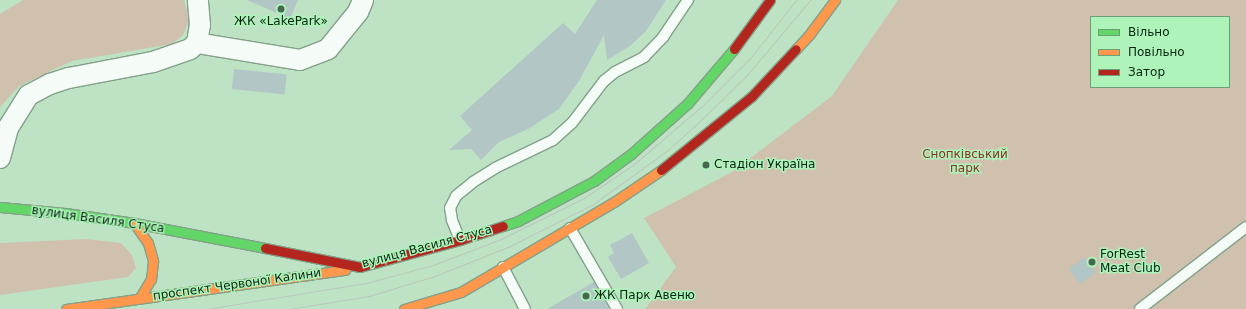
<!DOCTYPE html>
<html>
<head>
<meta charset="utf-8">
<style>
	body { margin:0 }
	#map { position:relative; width:1246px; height:309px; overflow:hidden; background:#bde3c4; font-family:"DejaVu Sans",sans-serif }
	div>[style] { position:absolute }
	.green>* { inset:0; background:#d0c1ae }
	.building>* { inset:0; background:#b1c6c5; transform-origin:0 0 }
	.roads { filter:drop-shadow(1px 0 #83a189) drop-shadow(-1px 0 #83a189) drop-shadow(0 1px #83a189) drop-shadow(0 -1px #83a189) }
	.lane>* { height:10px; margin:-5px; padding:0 5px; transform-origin:5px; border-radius:5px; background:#f5fbf6 }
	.street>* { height:20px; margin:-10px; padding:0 10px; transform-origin:10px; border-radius:10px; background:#f5fbf6 }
	.fast>* { height:9px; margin:-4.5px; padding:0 4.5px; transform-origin:4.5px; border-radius:4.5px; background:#63d668 }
	.slow>* { height:9px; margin:-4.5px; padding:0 4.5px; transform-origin:4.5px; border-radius:4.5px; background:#ff974d }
	.jam>* { height:9px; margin:-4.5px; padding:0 4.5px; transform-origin:4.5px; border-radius:4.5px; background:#b3261e }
	.tram>* { height:1px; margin:-0.5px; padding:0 0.5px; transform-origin:0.5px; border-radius:0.5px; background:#bbc6bd }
	.dots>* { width:11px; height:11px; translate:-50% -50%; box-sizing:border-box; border:2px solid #adf3ba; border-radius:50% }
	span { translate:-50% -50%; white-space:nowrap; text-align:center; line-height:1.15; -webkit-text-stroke:3px #adf3ba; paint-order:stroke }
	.poi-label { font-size:12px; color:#082410 }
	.left { translate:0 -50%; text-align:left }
	.park-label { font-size:12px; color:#8c2e23 }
	.street-label { font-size:12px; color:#082410 }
	.legend { position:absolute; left:1090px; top:16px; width:140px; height:72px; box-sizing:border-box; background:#adf3ba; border:1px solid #6ba076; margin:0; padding:5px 7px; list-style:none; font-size:12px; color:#082410 }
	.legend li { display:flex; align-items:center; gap:8px; height:20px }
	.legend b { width:20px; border:1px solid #6ba076 }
</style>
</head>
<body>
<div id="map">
	<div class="green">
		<i style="clip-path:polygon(23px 0,184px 0,189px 21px,183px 35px,172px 44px,72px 61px,19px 86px,0 107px,0 14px)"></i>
		<i style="clip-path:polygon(evenodd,898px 0,1246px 0,1246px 309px,645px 309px,676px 267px,644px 218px,732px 172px,832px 96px,898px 0,1091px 17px,1229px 17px,1229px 87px,1091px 87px,1091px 17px)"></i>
		<i style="clip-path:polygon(87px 239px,121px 243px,132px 255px,136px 268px,128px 277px,0 295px,0 243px)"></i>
	</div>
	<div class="building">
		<i style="clip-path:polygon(247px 0,298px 0,290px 19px)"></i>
		<i style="clip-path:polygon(597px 0,666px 0,646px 31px,630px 46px,607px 60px,604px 35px,579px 81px,559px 109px,528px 129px,499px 142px,481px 160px,471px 149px,449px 150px,472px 130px,460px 116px,563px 23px,575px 34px)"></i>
		<i style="left:234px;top:69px;width:53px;height:20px;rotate:6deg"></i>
		<i style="clip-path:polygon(632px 233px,649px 263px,621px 279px,608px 257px,614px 253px,610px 245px)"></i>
		<i style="left:1085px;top:257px;width:19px;height:20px;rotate:54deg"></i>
		<i style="clip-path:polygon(594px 282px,609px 309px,547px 309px)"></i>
	</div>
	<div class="roads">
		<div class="lane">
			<i style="left:570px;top:228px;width:94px;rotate:59.9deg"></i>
			<i style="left:460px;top:240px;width:22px;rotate:-112deg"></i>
			<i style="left:452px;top:220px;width:12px;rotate:-99deg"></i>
			<i style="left:450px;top:208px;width:13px;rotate:-63deg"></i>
			<i style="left:456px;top:196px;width:22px;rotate:-39deg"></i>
			<i style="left:473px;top:182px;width:26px;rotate:-32deg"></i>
			<i style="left:495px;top:168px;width:64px;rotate:-25.8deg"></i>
			<i style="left:553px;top:140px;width:25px;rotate:-42deg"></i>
			<i style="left:572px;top:123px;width:53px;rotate:-52.7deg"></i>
			<i style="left:604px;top:81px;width:14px;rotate:-39deg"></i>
			<i style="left:615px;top:72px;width:33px;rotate:-27deg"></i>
			<i style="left:644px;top:57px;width:28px;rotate:-46deg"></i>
			<i style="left:663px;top:37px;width:45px;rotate:-56deg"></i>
			<i style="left:503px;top:267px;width:47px;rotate:62.4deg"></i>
			<i style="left:1140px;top:309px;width:134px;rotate:-37.7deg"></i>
		</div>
		<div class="street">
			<i style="left:197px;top:43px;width:104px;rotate:9.4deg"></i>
			<i style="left:300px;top:60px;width:30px;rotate:-21deg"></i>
			<i style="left:328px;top:49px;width:48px;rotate:-51deg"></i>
			<i style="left:358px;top:12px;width:13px;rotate:-67deg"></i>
			<i style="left:0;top:158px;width:31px;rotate:-75deg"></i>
			<i style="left:8px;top:128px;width:39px;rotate:-58deg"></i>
			<i style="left:29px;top:95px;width:24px;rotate:-28deg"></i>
			<i style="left:50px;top:84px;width:20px;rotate:-18deg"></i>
			<i style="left:69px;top:78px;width:86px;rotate:-10.8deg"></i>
			<i style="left:153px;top:62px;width:39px;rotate:-19deg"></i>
			<i style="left:190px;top:49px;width:9px;rotate:-41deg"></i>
			<i style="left:197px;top:43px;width:18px;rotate:-81deg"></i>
			<i style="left:200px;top:25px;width:25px;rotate:-95deg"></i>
		</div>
		<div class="fast">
			<i style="left:0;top:207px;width:65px;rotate:5.3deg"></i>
			<i style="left:65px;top:213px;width:70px;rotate:8.2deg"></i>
			<i style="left:134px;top:223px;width:133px;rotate:10.8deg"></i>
			<i style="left:503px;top:226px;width:16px;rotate:-18deg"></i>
			<i style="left:518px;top:221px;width:86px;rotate:-27.8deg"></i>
			<i style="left:594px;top:181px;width:46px;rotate:-36.1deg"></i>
			<i style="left:631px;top:154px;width:76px;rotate:-41.8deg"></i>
			<i style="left:688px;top:103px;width:71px;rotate:-49.6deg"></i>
		</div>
		<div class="slow">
			<i style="left:796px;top:49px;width:19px;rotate:-47deg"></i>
			<i style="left:809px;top:35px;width:44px;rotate:-53.4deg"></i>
			<i style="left:134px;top:223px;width:24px;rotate:55deg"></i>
			<i style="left:148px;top:243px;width:19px;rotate:74deg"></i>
			<i style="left:153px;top:261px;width:18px;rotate:96deg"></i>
			<i style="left:151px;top:279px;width:23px;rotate:121deg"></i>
			<i style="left:66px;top:309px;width:282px;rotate:-8deg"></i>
			<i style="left:404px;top:309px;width:59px;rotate:-16.6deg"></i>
			<i style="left:461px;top:292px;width:178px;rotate:-30.5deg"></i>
			<i style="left:614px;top:202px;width:57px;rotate:-34.2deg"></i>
		</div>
		<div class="jam">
			<i style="left:734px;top:49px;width:61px;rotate:-53.7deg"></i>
			<i style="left:661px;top:170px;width:117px;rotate:-39.1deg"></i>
			<i style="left:752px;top:96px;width:64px;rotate:-46.9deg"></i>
			<i style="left:265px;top:248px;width:97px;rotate:11.3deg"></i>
			<i style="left:360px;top:267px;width:104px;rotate:-15.1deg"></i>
			<i style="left:460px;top:240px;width:45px;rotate:-18deg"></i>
		</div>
	</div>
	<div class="tram">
		<i style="left:206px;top:309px;width:162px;rotate:-9.2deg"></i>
		<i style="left:366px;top:283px;width:69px;rotate:-15deg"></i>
		<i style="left:433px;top:265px;width:73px;rotate:-20.9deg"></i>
		<i style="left:501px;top:239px;width:93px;rotate:-26.3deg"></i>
		<i style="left:584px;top:198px;width:59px;rotate:-34deg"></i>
		<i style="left:633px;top:165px;width:89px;rotate:-40.5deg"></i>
		<i style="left:701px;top:107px;width:72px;rotate:-45deg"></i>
		<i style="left:752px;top:56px;width:71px;rotate:-51.8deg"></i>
		<i style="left:289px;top:309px;width:81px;rotate:-9.2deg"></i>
		<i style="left:369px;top:296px;width:69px;rotate:-16.9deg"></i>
		<i style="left:435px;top:276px;width:79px;rotate:-21.7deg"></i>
		<i style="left:508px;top:247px;width:94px;rotate:-26.6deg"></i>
		<i style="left:592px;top:205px;width:94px;rotate:-35.9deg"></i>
		<i style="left:668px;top:150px;width:40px;rotate:-42deg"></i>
		<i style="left:698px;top:123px;width:70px;rotate:-44.4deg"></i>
		<i style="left:748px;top:74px;width:97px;rotate:-50deg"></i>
	</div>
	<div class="dots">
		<i style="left:281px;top:9px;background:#47674f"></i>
		<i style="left:706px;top:165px;background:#47674f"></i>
		<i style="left:1092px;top:262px;background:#47674f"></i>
		<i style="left:586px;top:296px;background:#47674f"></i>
	</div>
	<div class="poi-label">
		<span style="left:281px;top:22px">ЖК «LakePark»</span>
		<span class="left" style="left:714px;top:165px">Стадіон Україна</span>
		<span class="left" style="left:1100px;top:262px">ForRest<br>Meat Club</span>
		<span class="left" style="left:594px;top:296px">ЖК Парк Авеню</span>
	</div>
	<div class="park-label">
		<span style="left:965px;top:162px">Снопківський<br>парк</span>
	</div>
	<div class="street-label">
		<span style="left:98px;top:220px;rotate:8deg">вулиця Василя Стуса</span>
		<span style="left:427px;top:247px;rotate:-15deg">вулиця Василя Стуса</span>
		<span style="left:237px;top:285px;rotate:-8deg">проспект Червоної Калини</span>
	</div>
	<ul class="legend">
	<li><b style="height:5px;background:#63d668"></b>Вільно</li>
	<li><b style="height:5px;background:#ff974d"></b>Повільно</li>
	<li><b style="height:5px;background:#b3261e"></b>Затор</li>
	</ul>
</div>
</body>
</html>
